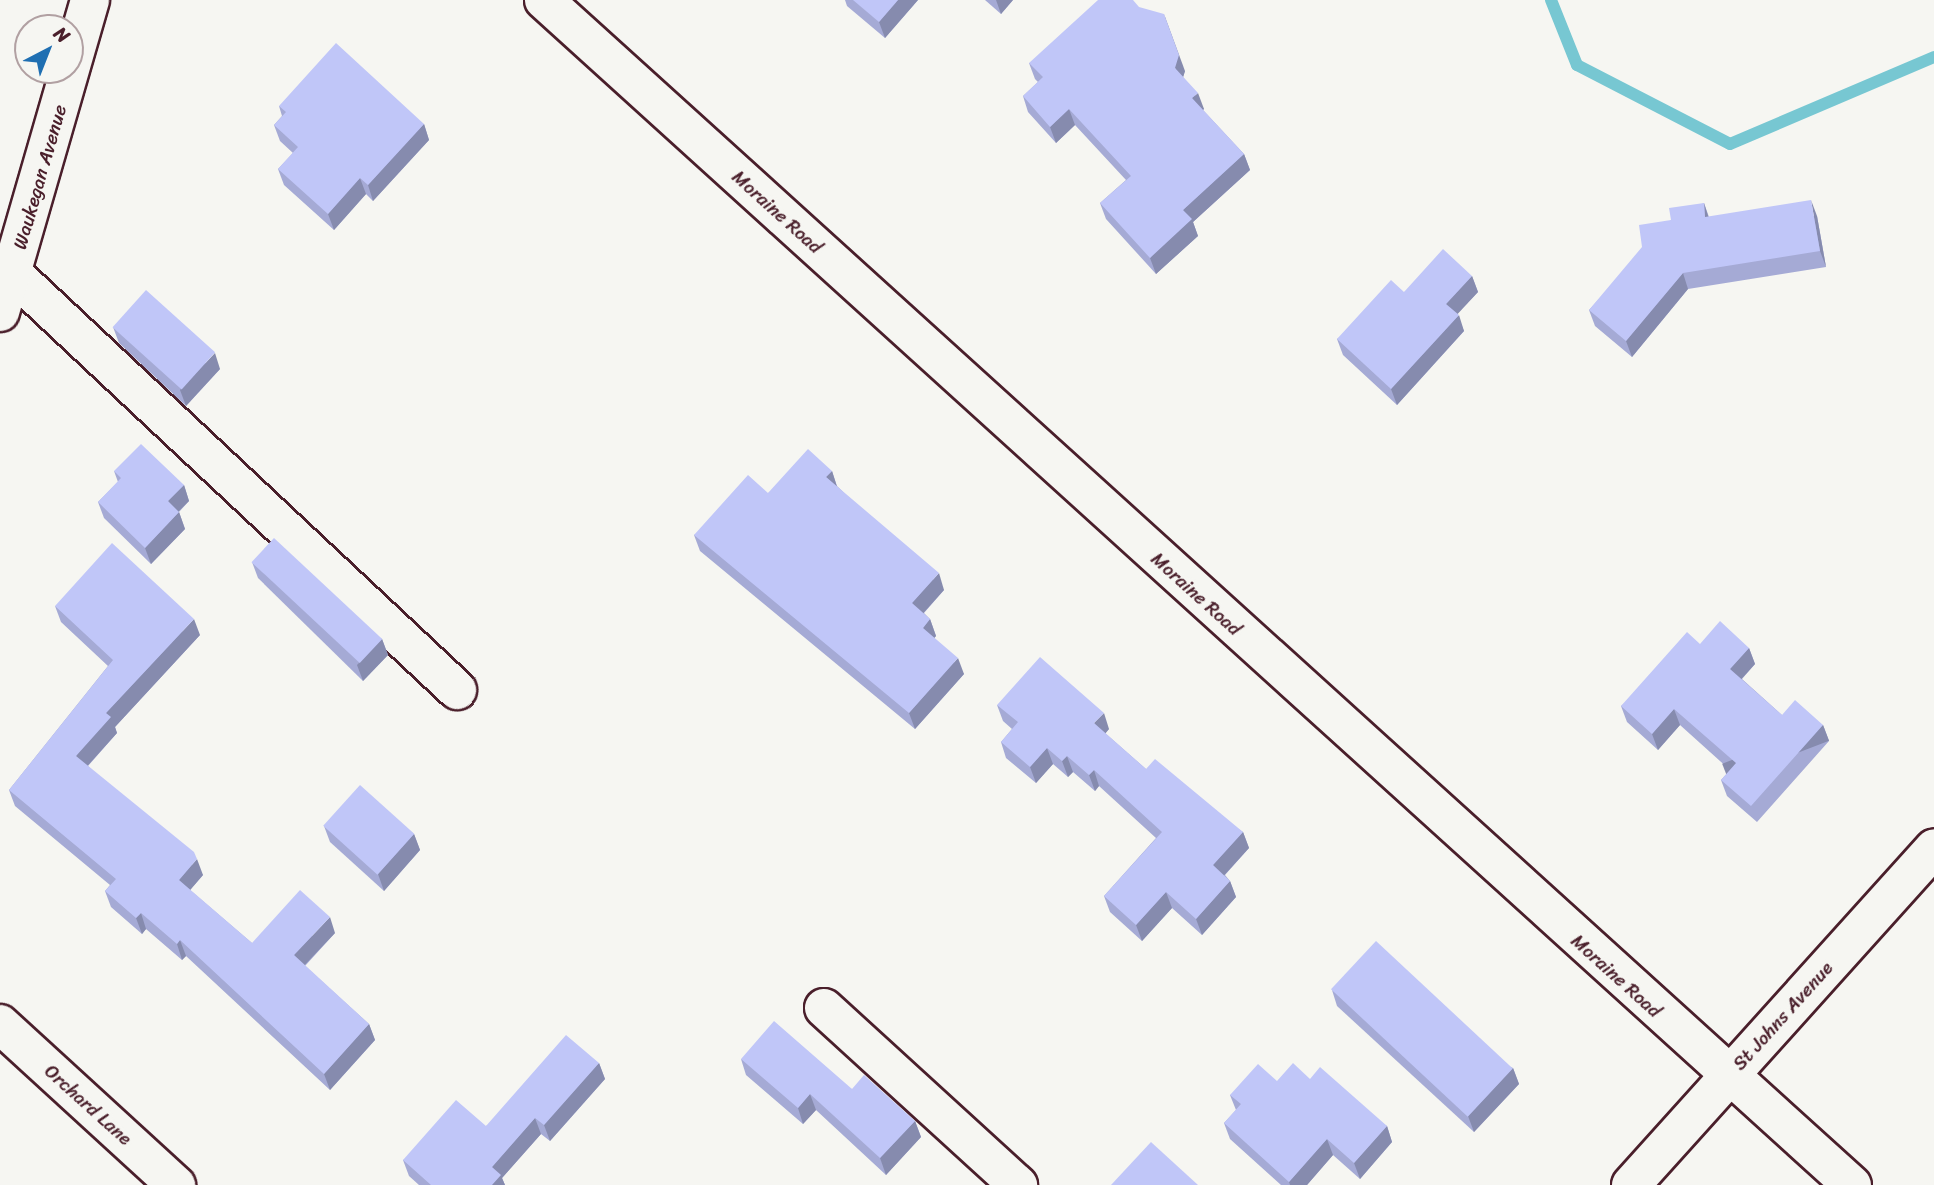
<!DOCTYPE html>
<html>
<head>
<meta charset="utf-8">
<style>
	body { margin:0 }
	#map { position:relative; width:1934px; height:1185px; overflow:hidden; background:#f6f6f2; font-family:Sriracha,sans-serif }
	div>[style] { position:absolute }
	.stream>* { height:12px; margin:-6px; padding:0 6px; transform-origin:6px; border-radius:6px; background:#77c7d2 }
	.roads { filter:drop-shadow(2px 0 #4a1f2b) drop-shadow(-2px 0 #4a1f2b) drop-shadow(0 2px #4a1f2b) drop-shadow(0 -2px #4a1f2b) }
	.minor>* { height:38px; margin:-19px; padding:0 19px; transform-origin:19px; border-radius:19px; background:#f6f6f2 }
	.tertiary>* { height:38px; margin:-19px; padding:0 19px; transform-origin:19px; border-radius:19px; background:#f6f6f2 }
	.wall>* { inset:0; background:#a5aad5 }
	.shaded-wall>* { inset:0; background:#868bae; transform-origin:0 0 }
	.building>* { inset:0; background:#c0c6f8; transform-origin:0 0 }
	span { translate:-50% -50%; white-space:nowrap; text-align:center; line-height:1.15; -webkit-text-stroke:7px #f6f6f2; paint-order:stroke }
	.street-label { font-size:19px; color:#4a1f2b }
	.north { position:absolute; left:14px; top:14px; width:70px; height:70px; box-sizing:border-box; background:#f6f6f2; border:2px solid #b1a0a2; border-radius:50%; rotate:42deg; font-size:19px; font-weight:700; line-height:28px; text-align:center; color:#4a1f2b }
	.north::after { content:''; display:block; margin:auto; width:24px; height:32px; background:#1f6fb2; clip-path:polygon(50% 0,100% 100%,50% 72%,0 100%) }
</style>
</head>
<body>
<div id="map">
	<div class="stream">
		<i style="left:1551px;top:0;width:70px;rotate:68.2deg"></i>
		<i style="left:1577px;top:65px;width:172px;rotate:27.3deg"></i>
		<i style="left:1730px;top:144px;width:222px;rotate:-23.1deg"></i>
	</div>
	<div class="roads">
		<div class="minor">
			<i style="left:544px;top:0;width:1765px;rotate:42.18deg"></i>
			<i style="left:12px;top:273px;width:610px;rotate:43.14deg"></i>
			<i style="left:824px;top:1008px;width:263px;rotate:42.4deg"></i>
		</div>
		<div class="tertiary">
			<i style="left:0;top:312px;width:325px;rotate:-73.9deg"></i>
			<i style="left:0;top:1024px;width:239px;rotate:42.5deg"></i>
			<i style="left:1631px;top:1185px;width:453px;rotate:-48deg"></i>
		</div>
	</div>
	<div class="wall">
		<i style="clip-path:polygon(845px 0,918px 0,885px 38px,847px 6px)"></i>
		<i style="clip-path:polygon(985px 0,1013px 0,1001px 14px)"></i>
		<i style="clip-path:polygon(1029px 63px,1185px 71px,1183px 77px,1204px 109px,1203px 110px,1244px 154px,1250px 170px,1193px 222px,1198px 236px,1156px 274px,1106px 219px,1100px 203px,1126px 180px,1075px 125px,1056px 143px,1028px 112px,1023px 96px,1038px 82px,1035px 79px)"></i>
		<i style="clip-path:polygon(279px 106px,424px 124px,429px 140px,373px 201px,366px 194px,334px 230px,284px 185px,278px 169px,293px 153px,280px 141px,274px 125px,282px 116px)"></i>
		<i style="clip-path:polygon(1704px 203px,1709px 217px,1817px 216px,1826px 267px,1688px 289px,1632px 357px,1595px 326px,1589px 310px,1671px 220px)"></i>
		<i style="clip-path:polygon(1472px 276px,1478px 292px,1457px 314px,1464px 331px,1397px 405px,1343px 355px,1337px 339px,1404px 292px)"></i>
		<i style="clip-path:polygon(113px 327px,220px 369px,186px 406px,119px 343px)"></i>
		<i style="clip-path:polygon(114px 471px,184px 485px,189px 501px,179px 512px,185px 529px,151px 564px,104px 518px,98px 502px,118px 482px)"></i>
		<i style="clip-path:polygon(832px 471px,837px 486px,944px 590px,924px 613px,930px 619px,936px 636px,934px 638px,964px 674px,915px 729px,700px 551px,694px 535px,768px 493px)"></i>
		<i style="clip-path:polygon(252px 562px,382px 639px,388px 655px,363px 681px,258px 578px)"></i>
		<i style="clip-path:polygon(55px 606px,200px 635px,115px 727px,117px 733px,88px 766px,203px 875px,190px 890px,252px 943px,335px 933px,305px 966px,369px 1024px,375px 1040px,330px 1090px,186px 956px,182px 960px,146px 929px,142px 934px,111px 907px,105px 891px,110px 885px,15px 806px,9px 790px,108px 666px,61px 622px)"></i>
		<i style="clip-path:polygon(1700px 644px,1749px 648px,1755px 664px,1742px 679px,1782px 715px,1823px 725px,1829px 741px,1757px 822px,1727px 796px,1721px 780px,1730px 770px,1680px 725px,1658px 750px,1627px 722px,1621px 706px)"></i>
		<i style="clip-path:polygon(997px 705px,1109px 729px,1105px 733px,1146px 769px,1243px 832px,1249px 848px,1225px 875px,1230px 881px,1236px 897px,1202px 935px,1172px 908px,1142px 941px,1110px 912px,1104px 896px,1156px 838px,1099px 786px,1095px 791px,1073px 772px,1068px 777px,1053px 764px,1036px 783px,1006px 758px,1001px 742px,1012px 729px,1003px 721px)"></i>
		<i style="clip-path:polygon(324px 826px,414px 834px,420px 850px,384px 891px,330px 842px)"></i>
		<i style="clip-path:polygon(1332px 990px,1513px 1068px,1519px 1084px,1474px 1132px,1337px 1006px)"></i>
		<i style="clip-path:polygon(741px 1059px,852px 1089px,915px 1121px,921px 1137px,886px 1175px,816px 1110px,803px 1124px,746px 1075px)"></i>
		<i style="clip-path:polygon(599px 1063px,605px 1079px,550px 1141px,541px 1134px,502px 1178px,505px 1185px,419px 1185px,409px 1176px,403px 1160px,486px 1126px)"></i>
		<i style="clip-path:polygon(1310px 1079px,1387px 1126px,1392px 1142px,1360px 1179px,1333px 1155px,1307px 1185px,1281px 1185px,1230px 1139px,1224px 1123px,1236px 1110px,1230px 1095px,1277px 1081px)"></i>
	</div>
	<div class="shaded-wall">
		<i style="clip-path:polygon(898px 0,918px 0,885px 38px,879px 22px)"></i>
		<i style="clip-path:polygon(996px 0,1013px 0,1001px 14px)"></i>
		<i style="clip-path:polygon(1164px 14px,1185px 71px,1181px 84px,1175px 68px)"></i>
		<i style="clip-path:polygon(1198px 93px,1204px 109px,1198px 114px,1192px 98px)"></i>
		<i style="clip-path:polygon(1069px 109px,1075px 125px,1056px 143px,1050px 127px)"></i>
		<i style="clip-path:polygon(424px 124px,429px 140px,373px 201px,368px 185px)"></i>
		<i style="clip-path:polygon(1244px 154px,1250px 170px,1193px 222px,1198px 236px,1156px 274px,1150px 258px,1183px 210px)"></i>
		<i style="clip-path:polygon(360px 178px,366px 194px,334px 230px,328px 214px)"></i>
		<i style="clip-path:polygon(1811px 200px,1817px 216px,1826px 267px,1820px 251px)"></i>
		<i style="clip-path:polygon(1704px 203px,1709px 219px,1705px 217px)"></i>
		<i style="clip-path:polygon(1683px 273px,1688px 289px,1632px 357px,1626px 341px)"></i>
		<i style="clip-path:polygon(1472px 276px,1478px 292px,1452px 320px,1446px 304px)"></i>
		<i style="clip-path:polygon(1459px 315px,1464px 331px,1397px 405px,1391px 389px)"></i>
		<i style="clip-path:polygon(215px 353px,220px 369px,186px 406px,180px 390px)"></i>
		<i style="clip-path:polygon(832px 471px,837px 487px,826px 477px)"></i>
		<i style="clip-path:polygon(184px 485px,189px 501px,173px 517px,168px 501px)"></i>
		<i style="clip-path:polygon(179px 512px,185px 529px,151px 564px,145px 548px)"></i>
		<i style="clip-path:polygon(939px 573px,944px 590px,918px 619px,912px 603px)"></i>
		<i style="clip-path:polygon(194px 619px,200px 635px,115px 727px,117px 733px,82px 772px,76px 756px,106px 713px)"></i>
		<i style="clip-path:polygon(930px 619px,936px 636px,929px 644px,923px 628px)"></i>
		<i style="clip-path:polygon(382px 639px,388px 655px,363px 681px,357px 665px)"></i>
		<i style="clip-path:polygon(1749px 648px,1755px 664px,1736px 685px,1730px 669px)"></i>
		<i style="clip-path:polygon(958px 658px,964px 674px,915px 729px,909px 713px)"></i>
		<i style="clip-path:polygon(1674px 709px,1680px 725px,1658px 750px,1652px 734px)"></i>
		<i style="clip-path:polygon(1104px 713px,1109px 729px,1100px 740px,1094px 723px)"></i>
		<i style="left:1823px;top:725px;width:17px;height:108px;rotate:69deg"></i>
		<i style="clip-path:polygon(1047px 748px,1053px 764px,1036px 783px,1030px 767px)"></i>
		<i style="clip-path:polygon(1067px 756px,1073px 772px,1068px 777px,1062px 761px)"></i>
		<i style="clip-path:polygon(1094px 770px,1099px 786px,1095px 791px,1089px 775px)"></i>
		<i style="clip-path:polygon(1243px 832px,1249px 848px,1219px 881px,1213px 865px)"></i>
		<i style="clip-path:polygon(414px 834px,420px 850px,384px 891px,378px 874px)"></i>
		<i style="clip-path:polygon(197px 859px,203px 875px,185px 896px,179px 880px)"></i>
		<i style="clip-path:polygon(1230px 881px,1236px 897px,1202px 935px,1196px 919px)"></i>
		<i style="clip-path:polygon(1166px 892px,1172px 908px,1142px 941px,1136px 925px)"></i>
		<i style="clip-path:polygon(141px 913px,146px 929px,142px 934px,136px 918px)"></i>
		<i style="clip-path:polygon(330px 917px,335px 933px,299px 971px,294px 955px)"></i>
		<i style="clip-path:polygon(180px 940px,186px 956px,182px 960px,177px 944px)"></i>
		<i style="clip-path:polygon(369px 1024px,375px 1040px,330px 1090px,324px 1074px)"></i>
		<i style="clip-path:polygon(599px 1063px,605px 1079px,550px 1141px,544px 1125px)"></i>
		<i style="clip-path:polygon(1513px 1068px,1519px 1084px,1474px 1132px,1468px 1116px)"></i>
		<i style="clip-path:polygon(810px 1094px,816px 1110px,803px 1124px,798px 1108px)"></i>
		<i style="clip-path:polygon(535px 1118px,541px 1134px,502px 1178px,505px 1185px,492px 1185px,492px 1167px)"></i>
		<i style="clip-path:polygon(915px 1121px,921px 1137px,886px 1175px,880px 1158px)"></i>
		<i style="clip-path:polygon(1387px 1126px,1392px 1142px,1360px 1179px,1354px 1163px)"></i>
		<i style="clip-path:polygon(1327px 1139px,1333px 1155px,1307px 1185px,1290px 1185px,1289px 1182px)"></i>
	</div>
	<div class="building">
		<i style="clip-path:polygon(853px 0,898px 0,879px 22px)"></i>
		<i style="clip-path:polygon(1098px 0,1133px 0,1139px 7px,1164px 14px,1179px 55px,1175px 68px,1198px 93px,1192px 98px,1244px 154px,1183px 210px,1192px 219px,1150px 258px,1100px 203px,1131px 176px,1069px 109px,1050px 127px,1023px 96px,1043px 77px,1029px 63px)"></i>
		<i style="clip-path:polygon(336px 43px,424px 124px,368px 185px,360px 178px,328px 214px,278px 169px,298px 147px,274px 125px,286px 112px,279px 106px)"></i>
		<i style="clip-path:polygon(1811px 200px,1820px 251px,1683px 273px,1626px 341px,1589px 310px,1642px 247px,1639px 225px,1671px 220px,1669px 208px,1704px 203px,1705px 217px)"></i>
		<i style="clip-path:polygon(1443px 249px,1472px 276px,1446px 304px,1459px 315px,1391px 389px,1337px 339px,1391px 280px,1404px 292px)"></i>
		<i style="left:146px;top:290px;width:93px;height:50px;rotate:42deg"></i>
		<i style="clip-path:polygon(141px 444px,184px 485px,168px 501px,179px 512px,145px 548px,98px 502px,121px 478px,114px 471px)"></i>
		<i style="clip-path:polygon(808px 449px,832px 471px,826px 477px,939px 573px,912px 603px,930px 619px,923px 628px,958px 658px,909px 713px,694px 535px,748px 475px,768px 493px)"></i>
		<i style="left:274px;top:538px;width:148px;height:33px;rotate:43deg"></i>
		<i style="clip-path:polygon(112px 543px,194px 619px,106px 713px,111px 717px,76px 756px,194px 852px,197px 859px,179px 880px,252px 943px,300px 890px,330px 917px,294px 955px,369px 1024px,324px 1074px,180px 940px,177px 944px,141px 913px,136px 918px,105px 891px,116px 879px,9px 790px,113px 660px,55px 606px)"></i>
		<i style="clip-path:polygon(1720px 621px,1749px 648px,1730px 669px,1782px 715px,1795px 700px,1823px 725px,1751px 806px,1721px 780px,1736px 763px,1674px 709px,1652px 734px,1621px 706px,1687px 632px,1700px 644px)"></i>
		<i style="clip-path:polygon(1040px 657px,1104px 713px,1094px 723px,1146px 769px,1155px 759px,1243px 832px,1213px 865px,1230px 881px,1196px 919px,1166px 892px,1136px 925px,1104px 896px,1162px 832px,1094px 770px,1089px 775px,1067px 756px,1062px 761px,1047px 748px,1030px 767px,1001px 742px,1018px 722px,997px 705px)"></i>
		<i style="left:360px;top:785px;width:73px;height:55px;rotate:42deg"></i>
		<i style="left:1376px;top:941px;width:187px;height:66px;rotate:43deg"></i>
		<i style="clip-path:polygon(774px 1021px,852px 1089px,864px 1075px,915px 1121px,880px 1158px,810px 1094px,798px 1108px,741px 1059px)"></i>
		<i style="clip-path:polygon(566px 1035px,599px 1063px,544px 1125px,535px 1118px,492px 1167px,501px 1175px,492px 1185px,431px 1185px,403px 1160px,456px 1100px,486px 1126px)"></i>
		<i style="clip-path:polygon(1293px 1063px,1310px 1079px,1320px 1067px,1387px 1126px,1354px 1163px,1327px 1139px,1289px 1182px,1224px 1123px,1241px 1104px,1230px 1095px,1258px 1064px,1277px 1081px)"></i>
		<i style="clip-path:polygon(1151px 1142px,1198px 1185px,1111px 1185px)"></i>
	</div>
	<div class="street-label">
		<span style="left:40px;top:177px;rotate:-74deg">Waukegan Avenue</span>
		<span style="left:777px;top:212px;rotate:42deg">Moraine Road</span>
		<span style="left:1196px;top:594px;rotate:42deg">Moraine Road</span>
		<span style="left:1616px;top:976px;rotate:42deg">Moraine Road</span>
		<span style="left:1783px;top:1016px;rotate:-48deg">St Johns Avenue</span>
		<span style="left:88px;top:1105px;rotate:42deg">Orchard Lane</span>
	</div>
	<div class="north">N</div>
</div>
</body>
</html>
